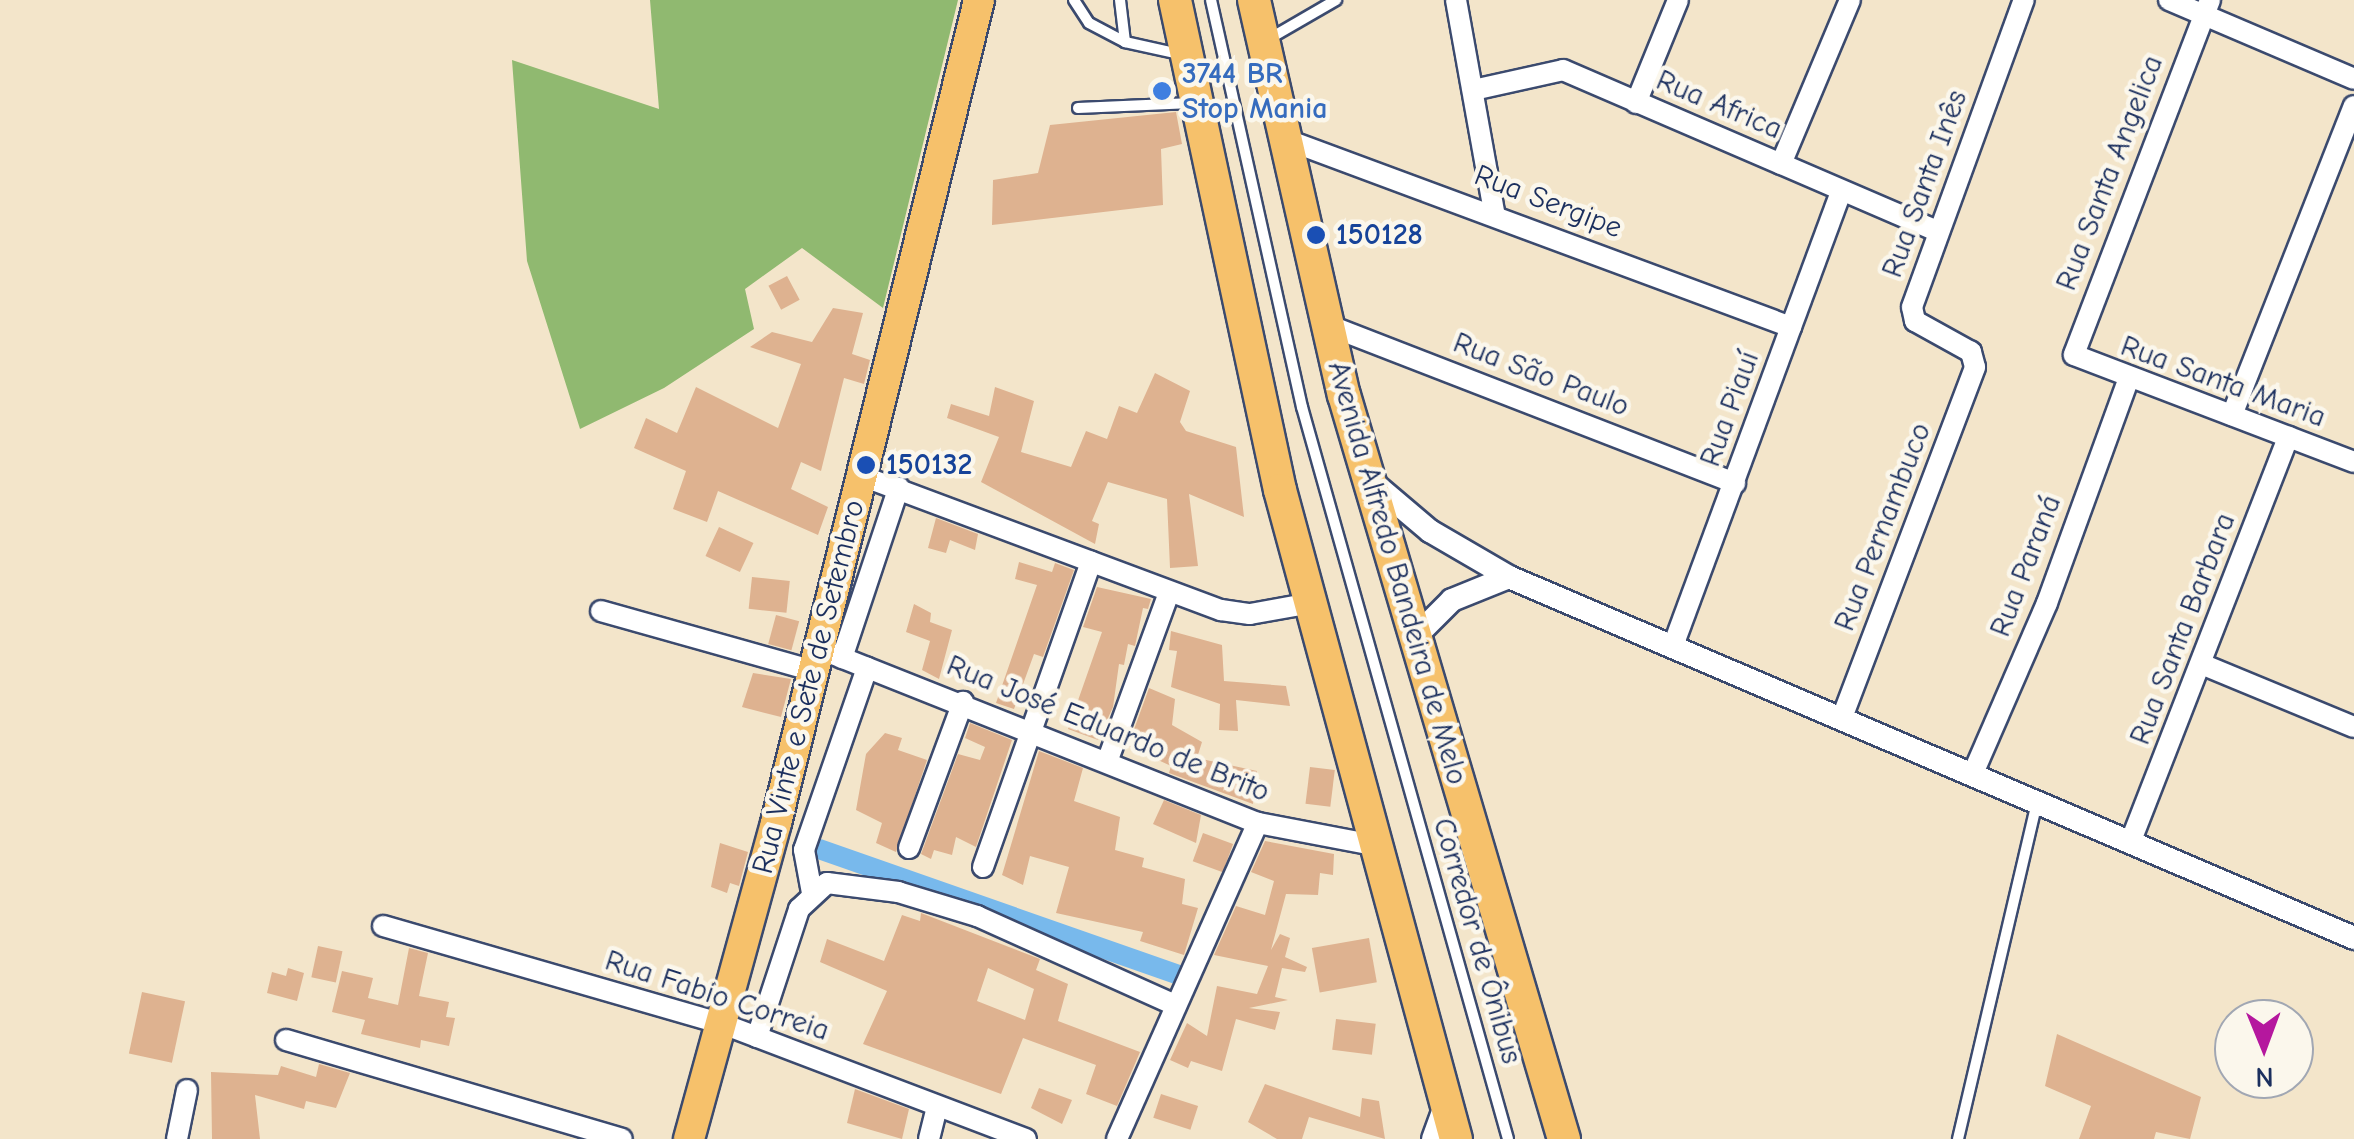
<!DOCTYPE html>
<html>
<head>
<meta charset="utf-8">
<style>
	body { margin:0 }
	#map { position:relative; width:2354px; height:1139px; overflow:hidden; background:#f3e5ca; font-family:"Comic Neue",sans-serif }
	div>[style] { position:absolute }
	.forest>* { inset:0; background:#90b970 }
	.canal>* { height:20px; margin:-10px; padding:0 10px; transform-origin:10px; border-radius:10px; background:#78b9ec }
	.building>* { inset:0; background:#deb290; transform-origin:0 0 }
	.roads { filter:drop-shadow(2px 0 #3b4a6e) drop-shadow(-2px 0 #3b4a6e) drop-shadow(0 2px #3b4a6e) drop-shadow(0 -2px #3b4a6e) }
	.service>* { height:10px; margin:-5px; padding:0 5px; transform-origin:5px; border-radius:5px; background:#fff }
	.minor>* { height:20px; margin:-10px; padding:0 10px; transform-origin:10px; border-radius:10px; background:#fff }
	.tertiary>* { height:22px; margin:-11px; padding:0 11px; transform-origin:11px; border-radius:11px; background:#fff }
	.primary>* { height:30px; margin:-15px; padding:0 15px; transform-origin:15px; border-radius:15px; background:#f6c16b }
	.trunk>* { height:32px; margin:-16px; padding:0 16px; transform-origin:16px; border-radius:16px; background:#f6c16b }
	.dots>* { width:28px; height:28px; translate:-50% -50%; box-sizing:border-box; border:5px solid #fbf7ec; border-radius:50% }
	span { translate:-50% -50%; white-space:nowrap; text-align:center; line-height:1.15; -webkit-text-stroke:9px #fbf7ec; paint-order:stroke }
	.shop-label { font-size:30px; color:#366cbe; font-weight:700 }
	.left { translate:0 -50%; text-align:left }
	.street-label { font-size:30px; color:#1b2f5e }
	.transit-label { font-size:30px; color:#164399; font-weight:700 }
	.north { position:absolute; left:2214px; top:999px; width:100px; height:100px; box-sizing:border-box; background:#fbf7ec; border:2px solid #a1a7b3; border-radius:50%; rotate:179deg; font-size:28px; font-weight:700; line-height:40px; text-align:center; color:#1b2f5e }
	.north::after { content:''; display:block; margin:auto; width:35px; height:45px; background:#b5179e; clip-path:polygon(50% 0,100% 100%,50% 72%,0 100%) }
</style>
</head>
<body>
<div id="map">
	<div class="forest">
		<i style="clip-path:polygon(650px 0,958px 0,883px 308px,802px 248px,745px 289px,754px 329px,664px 388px,580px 429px,527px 261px,512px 60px,659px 109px)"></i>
	</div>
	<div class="canal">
		<i style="left:819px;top:849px;width:384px;rotate:19.3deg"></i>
	</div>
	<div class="building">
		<i style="clip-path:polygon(1176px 112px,1182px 144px,1161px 149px,1163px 205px,992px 225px,993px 180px,1038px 173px,1050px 125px)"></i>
		<i style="left:787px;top:276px;width:27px;height:21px;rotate:62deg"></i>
		<i style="clip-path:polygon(833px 308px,863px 313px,852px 354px,870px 360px,864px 384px,844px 378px,821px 471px,801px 462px,791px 489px,828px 507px,818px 535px,718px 491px,707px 522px,673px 509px,686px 471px,634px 448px,646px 418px,677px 433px,696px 387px,778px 428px,801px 364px,750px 347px,772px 332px,812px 342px)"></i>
		<i style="clip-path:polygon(1155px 373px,1190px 391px,1180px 422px,1186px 431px,1236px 447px,1244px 517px,1189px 494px,1198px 566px,1170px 568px,1167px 499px,1108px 482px,1092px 521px,1099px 524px,1095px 544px,981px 482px,999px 437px,947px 418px,951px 404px,989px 416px,995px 387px,1034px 401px,1021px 452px,1071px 467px,1086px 431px,1107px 439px,1119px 406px,1137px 413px)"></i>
		<i style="clip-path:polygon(936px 518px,978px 534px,975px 550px,950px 540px,946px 553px,928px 548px)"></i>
		<i style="left:719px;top:527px;width:38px;height:32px;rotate:25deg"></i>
		<i style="clip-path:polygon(1019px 562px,1052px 572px,1055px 563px,1074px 570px,1043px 657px,1034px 654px,1014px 709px,996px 703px,1037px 585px,1015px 579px)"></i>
		<i style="left:752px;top:577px;width:38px;height:32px;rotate:6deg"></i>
		<i style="clip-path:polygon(1097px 587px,1151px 599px,1148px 609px,1143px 608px,1135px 646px,1128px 644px,1124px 665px,1119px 664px,1113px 707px,1098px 740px,1068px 729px,1102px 632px,1083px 627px)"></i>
		<i style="clip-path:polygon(914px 604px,931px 613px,930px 622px,952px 630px,939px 679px,922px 670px,930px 641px,906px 632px)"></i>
		<i style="left:776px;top:615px;width:24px;height:30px;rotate:15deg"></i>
		<i style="clip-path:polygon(1171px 631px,1222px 645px,1224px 681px,1286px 686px,1290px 706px,1236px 700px,1238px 731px,1219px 730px,1220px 704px,1171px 687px,1177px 651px,1169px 650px)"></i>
		<i style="clip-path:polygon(753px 673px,791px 679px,781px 717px,742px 707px)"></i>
		<i style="clip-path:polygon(1149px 688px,1175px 699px,1172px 725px,1202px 742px,1197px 758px,1257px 771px,1253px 804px,1169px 773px,1171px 766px,1128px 746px)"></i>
		<i style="clip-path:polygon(970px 723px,1012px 740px,976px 847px,956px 837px,952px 855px,934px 850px,931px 859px,921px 854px,958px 754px,980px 760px,985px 747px,965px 738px)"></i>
		<i style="clip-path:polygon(885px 733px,902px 738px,898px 750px,927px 760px,896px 852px,876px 843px,882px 823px,856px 810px,866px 754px)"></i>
		<i style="clip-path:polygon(1039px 751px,1083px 768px,1074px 801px,1120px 817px,1115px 850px,1144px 858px,1142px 867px,1185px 879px,1182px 904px,1198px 908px,1184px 955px,1140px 941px,1143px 932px,1056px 913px,1069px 867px,1030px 856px,1023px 885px,1002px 875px)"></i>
		<i style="left:1310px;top:767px;width:25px;height:37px;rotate:7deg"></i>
		<i style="clip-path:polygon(1164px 800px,1201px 815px,1196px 843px,1153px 824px)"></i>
		<i style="left:1203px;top:833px;width:32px;height:30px;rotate:20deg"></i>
		<i style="clip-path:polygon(1265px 841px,1334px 854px,1333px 875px,1320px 873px,1318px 895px,1286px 894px,1271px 950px,1280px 934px,1290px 938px,1285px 957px,1307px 967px,1305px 972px,1282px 968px,1275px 997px,1288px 1000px,1249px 1008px,1280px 1012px,1275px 1030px,1236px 1019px,1222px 1071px,1191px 1061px,1188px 1068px,1170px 1060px,1187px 1023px,1207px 1036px,1217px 986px,1257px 994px,1268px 966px,1214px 955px,1236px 906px,1265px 915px,1274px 881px,1251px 872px)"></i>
		<i style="clip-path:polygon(720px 843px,748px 852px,739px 886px,730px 883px,727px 893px,711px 887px)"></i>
		<i style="clip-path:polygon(evenodd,921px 913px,1040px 959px,1036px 970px,1068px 984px,1058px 1021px,1140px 1052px,1117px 1106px,1086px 1094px,1096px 1065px,1023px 1038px,1001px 1094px,863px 1044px,887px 991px,820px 962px,827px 939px,884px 961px,902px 915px,920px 921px,921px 913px,988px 968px,1034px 989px,1025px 1020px,977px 1001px,988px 968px)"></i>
		<i style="left:1369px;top:938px;width:45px;height:58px;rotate:80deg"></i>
		<i style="left:318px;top:946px;width:25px;height:32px;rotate:12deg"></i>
		<i style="clip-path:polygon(409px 948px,428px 953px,419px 996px,449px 1002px,446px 1017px,455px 1018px,449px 1046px,421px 1040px,420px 1048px,361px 1034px,365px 1020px,332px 1012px,342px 971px,373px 978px,368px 998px,398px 1005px)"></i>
		<i style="clip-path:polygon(288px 968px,304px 973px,297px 1001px,267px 993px,272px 972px,286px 976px)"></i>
		<i style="left:142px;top:992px;width:44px;height:63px;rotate:12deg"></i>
		<i style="left:1336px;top:1019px;width:40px;height:31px;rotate:7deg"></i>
		<i style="clip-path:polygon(2057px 1034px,2201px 1097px,2190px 1139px,2156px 1132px,2154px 1139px,2079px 1139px,2091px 1106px,2045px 1086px)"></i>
		<i style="clip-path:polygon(319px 1064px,350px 1073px,336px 1108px,306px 1101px,304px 1109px,255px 1095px,260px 1139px,212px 1139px,211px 1072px,278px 1075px,281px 1066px,316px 1077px)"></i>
		<i style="clip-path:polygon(1265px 1084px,1360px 1117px,1362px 1098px,1379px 1101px,1385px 1139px,1309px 1117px,1302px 1139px,1277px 1139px,1248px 1122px)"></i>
		<i style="clip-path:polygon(1039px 1088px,1072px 1100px,1062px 1124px,1031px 1108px)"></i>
		<i style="clip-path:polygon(855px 1089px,909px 1109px,902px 1139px,847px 1123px)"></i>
		<i style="left:1161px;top:1094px;width:39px;height:25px;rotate:18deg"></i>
	</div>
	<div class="roads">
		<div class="service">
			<i style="left:1074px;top:0;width:27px;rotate:57deg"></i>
			<i style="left:1089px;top:23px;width:41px;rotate:27.8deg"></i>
			<i style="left:1125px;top:42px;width:55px;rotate:12.5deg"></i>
			<i style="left:1120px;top:0;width:42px;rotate:83.2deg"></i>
			<i style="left:1211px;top:0;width:417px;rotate:77.4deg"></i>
			<i style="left:1302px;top:407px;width:760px;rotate:74.28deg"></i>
			<i style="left:1267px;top:40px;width:80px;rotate:-30.1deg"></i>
			<i style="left:1078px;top:108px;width:114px;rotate:-2.5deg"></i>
			<i style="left:1958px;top:1139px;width:347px;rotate:-76.8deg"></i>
		</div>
		<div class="minor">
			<i style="left:1456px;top:0;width:215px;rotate:79.8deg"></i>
			<i style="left:2169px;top:0;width:201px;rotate:23.1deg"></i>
			<i style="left:2210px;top:0;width:380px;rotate:111deg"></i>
			<i style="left:2074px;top:355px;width:300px;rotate:20.9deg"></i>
			<i style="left:1473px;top:90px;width:92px;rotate:-12.5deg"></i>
			<i style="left:1563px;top:70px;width:409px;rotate:23.3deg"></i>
			<i style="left:1636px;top:103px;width:111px;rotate:-67.8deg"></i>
			<i style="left:1282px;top:138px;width:543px;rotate:20.37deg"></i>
			<i style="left:1781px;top:164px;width:178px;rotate:-67.2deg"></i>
			<i style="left:1325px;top:324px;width:440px;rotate:21.2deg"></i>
			<i style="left:2232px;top:415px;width:332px;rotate:-68.5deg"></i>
			<i style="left:862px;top:476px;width:383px;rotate:20.5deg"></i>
			<i style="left:1221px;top:610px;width:29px;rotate:8deg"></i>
			<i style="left:1250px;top:614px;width:63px;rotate:-10.1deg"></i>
			<i style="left:601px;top:611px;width:222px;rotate:15.7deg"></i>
			<i style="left:1673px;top:646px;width:485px;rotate:-69.7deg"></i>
			<i style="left:820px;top:649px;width:471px;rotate:21.7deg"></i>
			<i style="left:1258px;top:823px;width:123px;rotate:10.8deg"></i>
			<i style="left:842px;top:658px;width:180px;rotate:-71.6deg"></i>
			<i style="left:2204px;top:665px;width:162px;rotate:22.5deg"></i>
			<i style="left:1843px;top:715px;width:372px;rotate:-69.2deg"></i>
			<i style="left:1975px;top:367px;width:16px;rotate:-105deg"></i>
			<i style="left:1971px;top:352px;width:64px;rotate:-151deg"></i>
			<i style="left:1915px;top:321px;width:14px;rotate:-102deg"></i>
			<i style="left:1912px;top:307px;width:327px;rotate:-70deg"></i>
			<i style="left:1107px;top:762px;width:180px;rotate:-69.9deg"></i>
			<i style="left:1974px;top:771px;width:183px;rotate:-66.5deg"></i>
			<i style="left:2047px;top:603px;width:237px;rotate:-70deg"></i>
			<i style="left:2130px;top:843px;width:436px;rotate:-68.7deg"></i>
			<i style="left:909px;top:848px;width:156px;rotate:-69.7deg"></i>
			<i style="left:983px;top:867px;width:324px;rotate:-70.5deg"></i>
			<i style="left:812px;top:893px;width:44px;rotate:-100.5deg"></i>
			<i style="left:804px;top:850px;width:193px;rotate:-70.9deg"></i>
			<i style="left:383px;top:926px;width:354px;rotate:16.1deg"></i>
			<i style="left:723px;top:1024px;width:324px;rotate:20.8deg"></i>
			<i style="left:757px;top:1037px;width:135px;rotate:-71.8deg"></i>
			<i style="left:799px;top:909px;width:38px;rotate:-43deg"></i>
			<i style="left:827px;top:883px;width:72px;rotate:7.2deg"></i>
			<i style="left:898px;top:892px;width:83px;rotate:16.9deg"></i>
			<i style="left:977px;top:916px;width:215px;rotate:24.2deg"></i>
			<i style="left:286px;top:1040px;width:350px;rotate:16.4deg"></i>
			<i style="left:177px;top:1139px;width:50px;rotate:-78.5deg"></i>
			<i style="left:929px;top:1139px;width:33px;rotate:-76deg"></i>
			<i style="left:1117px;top:1139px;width:346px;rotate:-66deg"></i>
			<i style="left:1432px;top:1139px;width:38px;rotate:-70deg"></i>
		</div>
		<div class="tertiary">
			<i style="left:1372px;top:482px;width:76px;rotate:40.2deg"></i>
			<i style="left:1430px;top:531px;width:91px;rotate:30.2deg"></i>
			<i style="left:1509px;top:577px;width:919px;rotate:23.13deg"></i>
			<i style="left:1415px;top:637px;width:52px;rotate:-45deg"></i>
			<i style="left:1452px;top:600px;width:61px;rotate:-22deg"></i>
		</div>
		<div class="primary">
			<i style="left:689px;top:1139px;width:328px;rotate:-74.6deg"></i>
			<i style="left:776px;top:823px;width:848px;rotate:-76.14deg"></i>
		</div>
		<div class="trunk">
			<i style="left:1175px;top:0;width:501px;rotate:77.91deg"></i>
			<i style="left:1280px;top:490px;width:672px;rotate:74.83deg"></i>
			<i style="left:1254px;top:0;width:405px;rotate:77.2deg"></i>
			<i style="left:1344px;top:395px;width:776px;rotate:73.53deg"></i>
		</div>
	</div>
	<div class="dots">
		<i style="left:1162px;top:91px;background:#3f7fe0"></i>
		<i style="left:1316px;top:235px;background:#1a4fb4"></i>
		<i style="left:866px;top:465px;background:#1a4fb4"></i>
	</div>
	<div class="shop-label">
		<span class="left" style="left:1182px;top:91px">3744 BR<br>Stop Mania</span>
	</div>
	<div class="street-label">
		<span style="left:1719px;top:105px;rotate:23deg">Rua Africa</span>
		<span style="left:2110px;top:173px;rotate:-69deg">Rua Santa Angelica</span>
		<span style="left:1925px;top:184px;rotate:-70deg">Rua Santa Inês</span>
		<span style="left:1548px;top:202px;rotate:21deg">Rua Sergipe</span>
		<span style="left:1541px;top:375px;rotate:21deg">Rua São Paulo</span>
		<span style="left:2223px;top:382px;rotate:20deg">Rua Santa Maria</span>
		<span style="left:1730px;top:409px;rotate:-70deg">Rua Piauí</span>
		<span style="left:1883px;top:527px;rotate:-69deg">Rua Pernambuco</span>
		<span style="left:2026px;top:566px;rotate:-69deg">Rua Paraná</span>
		<span style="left:1397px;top:573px;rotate:74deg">Avenida Alfredo Bandeira de Melo</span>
		<span style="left:2183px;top:629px;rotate:-69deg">Rua Santa Barbara</span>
		<span style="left:809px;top:687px;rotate:-76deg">Rua Vinte e Sete de Setembro</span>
		<span style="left:1108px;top:729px;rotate:22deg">Rua José Eduardo de Brito</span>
		<span style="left:1477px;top:941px;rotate:74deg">Corredor de Ônibus</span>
		<span style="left:717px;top:996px;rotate:18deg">Rua Fabio Correia</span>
	</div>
	<div class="transit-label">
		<span class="left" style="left:1336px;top:235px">150128</span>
		<span class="left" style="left:886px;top:465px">150132</span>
	</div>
	<div class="north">N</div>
</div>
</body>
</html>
